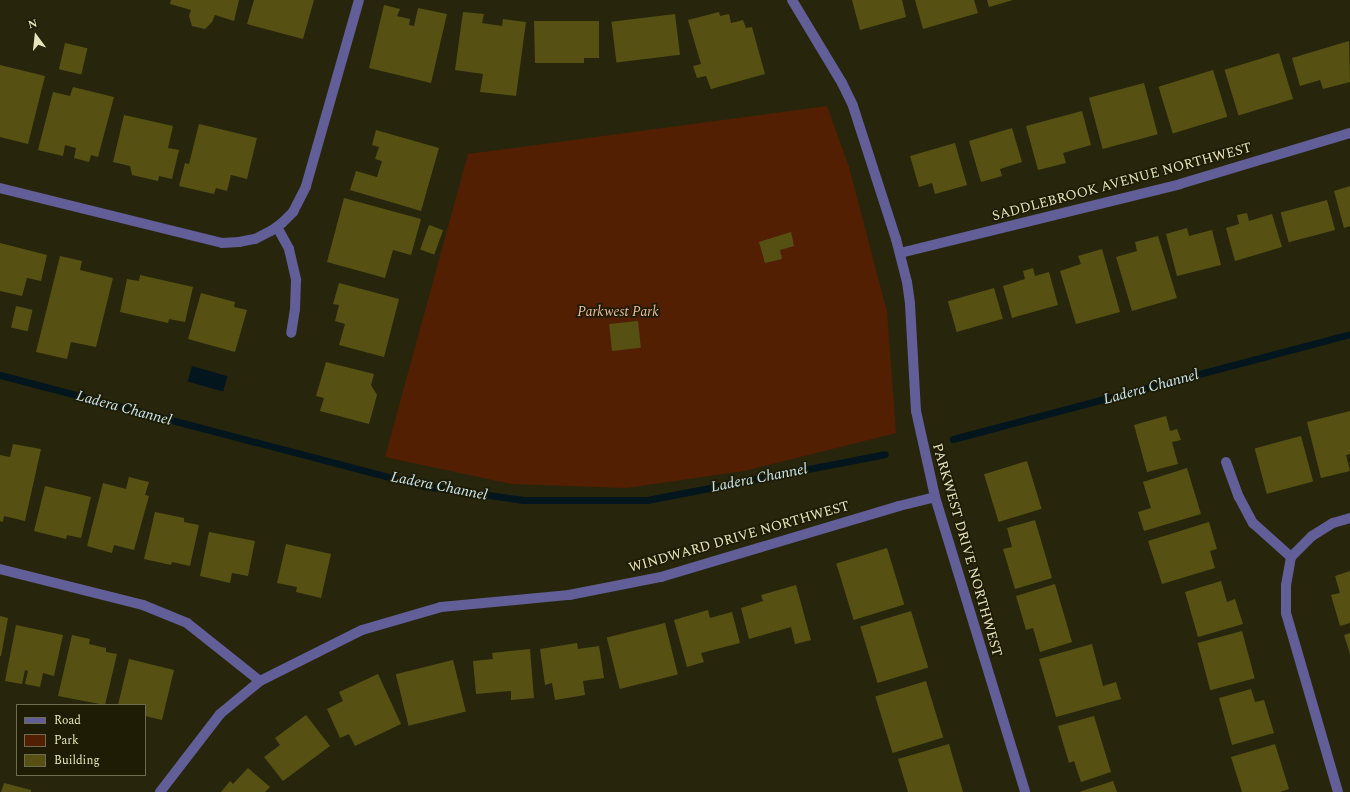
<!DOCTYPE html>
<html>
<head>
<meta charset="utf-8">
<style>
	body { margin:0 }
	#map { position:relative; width:1350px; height:792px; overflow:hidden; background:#27260d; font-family:Spectral,serif }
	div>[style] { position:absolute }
	.green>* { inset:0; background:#531f02 }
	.water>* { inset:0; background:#04161d; transform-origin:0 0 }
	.stream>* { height:7px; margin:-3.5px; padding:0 3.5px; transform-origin:3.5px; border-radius:3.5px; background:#04161d }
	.building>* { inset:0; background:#565113; transform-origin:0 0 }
	.minor>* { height:10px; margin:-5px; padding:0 5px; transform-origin:5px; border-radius:5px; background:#615e98 }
	.tertiary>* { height:10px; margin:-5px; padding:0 5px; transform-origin:5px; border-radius:5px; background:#615e98 }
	span { translate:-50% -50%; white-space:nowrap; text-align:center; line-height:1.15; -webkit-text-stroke:3.5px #1e1c04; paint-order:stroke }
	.street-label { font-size:14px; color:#e7e5be }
	.park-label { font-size:14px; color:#efbaa3; font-style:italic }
	.water-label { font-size:15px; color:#cae7f3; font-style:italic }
	.legend { position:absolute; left:16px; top:704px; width:130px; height:72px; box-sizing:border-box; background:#1e1c04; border:1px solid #6e6c4e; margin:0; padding:5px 7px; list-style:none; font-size:12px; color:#e7e5be }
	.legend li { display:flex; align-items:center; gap:8px; height:20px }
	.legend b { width:20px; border:1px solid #6e6c4e }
	.north { position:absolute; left:16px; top:16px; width:40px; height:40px; -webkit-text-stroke:3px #1e1c04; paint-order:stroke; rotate:345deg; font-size:11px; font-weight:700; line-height:16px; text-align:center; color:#e7e5be }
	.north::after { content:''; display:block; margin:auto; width:14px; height:18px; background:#e7e5be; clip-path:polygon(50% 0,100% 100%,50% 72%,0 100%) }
</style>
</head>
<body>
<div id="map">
	<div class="green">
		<i style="clip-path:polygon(827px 106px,849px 167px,887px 312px,896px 433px,744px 471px,626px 488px,511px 484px,385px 457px,468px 154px)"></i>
	</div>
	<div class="water">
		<i style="left:192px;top:366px;width:37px;height:16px;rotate:16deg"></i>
	</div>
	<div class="stream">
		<i style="left:0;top:375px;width:438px;rotate:14.7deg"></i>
		<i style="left:424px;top:486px;width:100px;rotate:8deg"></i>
		<i style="left:523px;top:500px;width:124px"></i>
		<i style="left:647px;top:500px;width:242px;rotate:-10.9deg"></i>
		<i style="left:953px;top:439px;width:411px;rotate:-14.8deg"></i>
	</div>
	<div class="building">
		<i style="clip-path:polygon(171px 0,239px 0,234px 21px,215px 15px,212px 22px,205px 29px,192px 26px,189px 16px,191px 10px,170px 4px)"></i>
		<i style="clip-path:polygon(254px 0,314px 0,303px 39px,247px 24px)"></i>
		<i style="clip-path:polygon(852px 0,902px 0,906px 17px,860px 30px)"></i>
		<i style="clip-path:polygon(915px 0,974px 0,978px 13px,923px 29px)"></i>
		<i style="clip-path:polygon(987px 0,1013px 0,989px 7px)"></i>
		<i style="clip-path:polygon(384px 5px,400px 9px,397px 16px,410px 19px,409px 25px,414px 26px,418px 8px,447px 14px,431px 83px,369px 68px)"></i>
		<i style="clip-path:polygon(463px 12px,484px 14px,482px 23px,502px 26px,503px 19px,526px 22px,516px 96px,480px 92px,483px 74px,455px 70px)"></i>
		<i style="clip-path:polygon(719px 12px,720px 16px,729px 14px,731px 23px,743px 20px,746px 28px,752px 27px,765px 74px,711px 89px,706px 76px,697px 78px,693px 66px,701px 64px,688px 20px)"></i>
		<i style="left:675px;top:14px;width:41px;height:64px;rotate:83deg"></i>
		<i style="clip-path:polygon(534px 21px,599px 21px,599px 58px,584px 58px,584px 63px,535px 63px)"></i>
		<i style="clip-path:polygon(1349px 41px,1350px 82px,1323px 89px,1320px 80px,1300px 86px,1292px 58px)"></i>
		<i style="left:65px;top:43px;width:23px;height:27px;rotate:13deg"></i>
		<i style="left:1279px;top:53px;width:48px;height:57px;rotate:73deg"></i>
		<i style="clip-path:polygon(0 65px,45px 76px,28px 144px,0 137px)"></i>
		<i style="left:1213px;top:70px;width:49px;height:57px;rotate:73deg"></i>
		<i style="left:1144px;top:83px;width:53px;height:57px;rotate:75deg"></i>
		<i style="clip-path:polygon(73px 87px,114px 97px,98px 157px,91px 155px,89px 162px,74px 158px,76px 148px,65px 145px,63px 156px,38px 150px,53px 92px,70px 96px)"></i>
		<i style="clip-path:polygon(1082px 111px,1091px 145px,1063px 153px,1066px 163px,1038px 170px,1026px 126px)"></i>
		<i style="clip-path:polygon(124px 115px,173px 126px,168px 148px,179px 150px,172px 179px,159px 176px,158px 181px,132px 175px,130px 166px,113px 162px)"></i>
		<i style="clip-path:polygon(199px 124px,257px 138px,247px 179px,231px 175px,227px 191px,216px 188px,214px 194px,179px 186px,185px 163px,189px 164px)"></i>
		<i style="clip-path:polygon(1012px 128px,1022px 162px,1000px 169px,1002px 176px,981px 182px,969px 141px)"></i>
		<i style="clip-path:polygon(376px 130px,439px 148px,421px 211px,350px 190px,356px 171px,377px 177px,382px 161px,375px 159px,379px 147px,372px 145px)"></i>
		<i style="clip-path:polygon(955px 143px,967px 185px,935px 194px,932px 183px,919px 187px,910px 156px)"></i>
		<i style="clip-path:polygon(1350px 186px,1350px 226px,1344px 228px,1334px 191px)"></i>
		<i style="clip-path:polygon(344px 198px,421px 219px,411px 255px,393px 250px,385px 278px,327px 262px)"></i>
		<i style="left:1327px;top:200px;width:31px;height:48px;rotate:75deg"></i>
		<i style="clip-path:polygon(1247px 213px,1249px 221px,1272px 214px,1282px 247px,1235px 261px,1226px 228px,1239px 224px,1237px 215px)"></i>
		<i style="left:429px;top:225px;width:15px;height:26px;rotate:20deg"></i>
		<i style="clip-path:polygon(1187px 228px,1189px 236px,1212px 230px,1221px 265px,1177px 276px,1166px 234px)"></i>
		<i style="clip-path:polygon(791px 232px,794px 246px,780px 250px,782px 259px,765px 263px,759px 242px)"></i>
		<i style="clip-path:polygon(1158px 236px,1177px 298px,1132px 311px,1116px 257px,1137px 251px,1135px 242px)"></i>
		<i style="clip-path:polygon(0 243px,47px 255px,41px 281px,27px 278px,22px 296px,0 291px)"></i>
		<i style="clip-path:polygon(1102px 249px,1120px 312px,1076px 324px,1060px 271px,1081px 264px,1078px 256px)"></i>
		<i style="clip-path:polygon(60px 256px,82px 261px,80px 270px,113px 278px,96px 347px,71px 342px,67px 359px,36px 352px)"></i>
		<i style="clip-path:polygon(1033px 268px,1035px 276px,1049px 272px,1058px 305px,1012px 318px,1003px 286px,1025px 279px,1023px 271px)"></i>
		<i style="clip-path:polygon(140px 275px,193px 287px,185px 322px,169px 319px,168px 323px,120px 312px,127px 279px,139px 281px)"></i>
		<i style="clip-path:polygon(339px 283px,399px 299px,384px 357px,339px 345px,345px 324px,335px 321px,339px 305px,333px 304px)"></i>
		<i style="left:994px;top:288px;width:32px;height:48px;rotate:74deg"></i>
		<i style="clip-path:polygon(201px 293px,235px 302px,234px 307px,247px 310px,235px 352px,188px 339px)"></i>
		<i style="left:16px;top:306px;width:17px;height:22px;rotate:13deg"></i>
		<i style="left:638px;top:321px;width:27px;height:29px;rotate:84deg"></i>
		<i style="clip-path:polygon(326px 362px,374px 374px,371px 385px,377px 395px,369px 424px,320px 411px,324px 398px,316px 396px)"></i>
		<i style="clip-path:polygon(1350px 411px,1350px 454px,1346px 455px,1350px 471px,1321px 478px,1307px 422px)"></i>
		<i style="clip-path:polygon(1166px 416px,1170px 431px,1177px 429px,1181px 440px,1172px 442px,1178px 464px,1147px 472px,1134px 425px)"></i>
		<i style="left:1301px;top:436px;width:47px;height:48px;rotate:75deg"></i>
		<i style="clip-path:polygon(13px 444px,41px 449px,25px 521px,4px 516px,3px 522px,0 521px,0 455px,10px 457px)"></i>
		<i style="left:1027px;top:461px;width:50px;height:45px;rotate:73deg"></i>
		<i style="clip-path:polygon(1187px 468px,1201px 514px,1144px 531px,1138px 512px,1151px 508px,1143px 482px)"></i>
		<i style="clip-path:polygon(129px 477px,149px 482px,145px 495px,149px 496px,134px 550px,114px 545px,112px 553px,87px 546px,103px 483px,126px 489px)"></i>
		<i style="clip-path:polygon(45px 486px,91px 497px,81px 538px,67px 535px,66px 539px,34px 531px)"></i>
		<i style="clip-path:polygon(155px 512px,184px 518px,184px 522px,199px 525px,190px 566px,172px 562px,171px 565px,144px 559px)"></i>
		<i style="clip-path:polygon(1035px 520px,1052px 578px,1015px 589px,1003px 549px,1012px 547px,1007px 528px)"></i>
		<i style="clip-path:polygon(1209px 522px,1217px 549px,1210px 551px,1215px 568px,1162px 584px,1148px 541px)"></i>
		<i style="clip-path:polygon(209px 532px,255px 541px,248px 576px,232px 573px,230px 583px,200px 576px)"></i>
		<i style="clip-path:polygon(286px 544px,331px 554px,321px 598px,296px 592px,297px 587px,277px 583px)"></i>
		<i style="left:887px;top:548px;width:59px;height:53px;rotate:73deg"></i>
		<i style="clip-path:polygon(1350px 571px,1350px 623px,1340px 626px,1331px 595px,1340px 593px,1335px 576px)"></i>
		<i style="clip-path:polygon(1221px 581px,1227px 602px,1235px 599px,1243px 624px,1198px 637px,1185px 592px)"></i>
		<i style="clip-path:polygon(1055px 584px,1072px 642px,1040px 652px,1033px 628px,1026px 630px,1016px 596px)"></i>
		<i style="clip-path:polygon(796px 585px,811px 640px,795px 644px,791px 627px,749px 639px,741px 608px,763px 601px,761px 595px)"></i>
		<i style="clip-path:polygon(708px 610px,710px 618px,732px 612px,740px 643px,701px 653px,704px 662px,687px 667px,674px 620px)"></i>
		<i style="left:911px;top:611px;width:59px;height:53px;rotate:73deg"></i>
		<i style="clip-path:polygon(0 616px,8px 618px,1px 656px,0 656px)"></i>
		<i style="left:665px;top:623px;width:53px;height:60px;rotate:76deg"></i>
		<i style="clip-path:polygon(16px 625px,63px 635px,54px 676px,43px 673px,40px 687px,25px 684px,28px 671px,25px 670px,22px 684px,5px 681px)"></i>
		<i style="left:1242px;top:631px;width:49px;height:46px;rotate:75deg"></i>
		<i style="clip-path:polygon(1350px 633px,1350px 654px,1344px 635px)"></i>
		<i style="clip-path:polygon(72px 635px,90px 639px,89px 644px,106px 648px,106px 652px,117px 654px,105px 705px,58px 696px)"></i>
		<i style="clip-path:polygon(577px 643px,578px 649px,599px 646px,604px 678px,583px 681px,585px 695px,555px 700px,552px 683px,545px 685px,540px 649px)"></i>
		<i style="clip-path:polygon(1092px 644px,1103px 686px,1116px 682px,1121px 699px,1056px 717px,1039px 659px)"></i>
		<i style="clip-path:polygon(530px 649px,534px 698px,511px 700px,511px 691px,476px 694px,473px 661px,493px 659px,492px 653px)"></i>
		<i style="clip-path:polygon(129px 659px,174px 670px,162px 720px,145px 716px,145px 705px,118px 705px)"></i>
		<i style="left:453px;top:660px;width:53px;height:59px;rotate:76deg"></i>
		<i style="clip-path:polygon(378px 674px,401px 724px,355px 746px,349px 734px,340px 738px,327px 709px,343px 701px,339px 692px)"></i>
		<i style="left:926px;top:681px;width:59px;height:53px;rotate:73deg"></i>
		<i style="clip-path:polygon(1251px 689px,1255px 702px,1264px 700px,1274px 733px,1232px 745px,1219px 698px)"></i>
		<i style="clip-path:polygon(306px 715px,330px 746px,283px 781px,264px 757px,280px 745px,275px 738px)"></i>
		<i style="clip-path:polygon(1094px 716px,1111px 772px,1081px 782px,1074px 761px,1069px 763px,1058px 726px)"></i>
		<i style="clip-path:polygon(949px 744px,963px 792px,908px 792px,898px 759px)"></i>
		<i style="clip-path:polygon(1275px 744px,1289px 789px,1280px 792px,1242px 792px,1231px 757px)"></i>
		<i style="clip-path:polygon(248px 768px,270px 787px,265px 792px,221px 792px,230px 781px,233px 784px)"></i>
		<i style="clip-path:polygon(1113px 781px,1117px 792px,1079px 792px)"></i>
		<i style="clip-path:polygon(4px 783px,31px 790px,31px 792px,1px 792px)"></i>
	</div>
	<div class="minor">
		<i style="left:0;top:188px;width:229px;rotate:13.9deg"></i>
		<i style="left:222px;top:243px;width:17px;rotate:-3deg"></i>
		<i style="left:239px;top:242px;width:16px;rotate:-11deg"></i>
		<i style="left:255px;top:239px;width:18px;rotate:-27deg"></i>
		<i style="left:271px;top:231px;width:14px;rotate:-36deg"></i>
		<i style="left:282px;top:223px;width:16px;rotate:-45deg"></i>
		<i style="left:293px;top:212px;width:29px;rotate:-63deg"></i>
		<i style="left:306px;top:186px;width:193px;rotate:-74.1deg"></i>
		<i style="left:277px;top:227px;width:25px;rotate:61deg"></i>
		<i style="left:289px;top:249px;width:32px;rotate:77deg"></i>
		<i style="left:296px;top:280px;width:29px;rotate:92deg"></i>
		<i style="left:295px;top:309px;width:24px;rotate:99deg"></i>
		<i style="left:900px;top:253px;width:288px;rotate:-13.8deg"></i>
		<i style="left:1180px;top:184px;width:177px;rotate:-16.7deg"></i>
		<i style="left:1226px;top:462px;width:37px;rotate:70deg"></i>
		<i style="left:1239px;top:497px;width:30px;rotate:62deg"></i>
		<i style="left:1253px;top:523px;width:51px;rotate:41.8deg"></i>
		<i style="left:1291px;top:557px;width:28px;rotate:100deg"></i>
		<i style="left:1286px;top:585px;width:28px;rotate:90deg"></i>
		<i style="left:1286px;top:613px;width:186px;rotate:73.8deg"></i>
		<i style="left:1291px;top:557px;width:30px;rotate:-45deg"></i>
		<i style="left:1312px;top:536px;width:25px;rotate:-32deg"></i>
		<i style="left:1333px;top:523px;width:18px;rotate:-16deg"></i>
		<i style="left:0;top:569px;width:147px;rotate:14.1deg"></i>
		<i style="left:143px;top:605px;width:48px;rotate:22.2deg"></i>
		<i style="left:187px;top:623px;width:93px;rotate:38.5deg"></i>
		<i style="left:160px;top:792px;width:98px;rotate:-52.4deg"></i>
		<i style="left:220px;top:714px;width:52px;rotate:-39.5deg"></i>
		<i style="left:260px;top:681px;width:114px;rotate:-26.6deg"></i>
		<i style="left:362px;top:630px;width:82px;rotate:-16.2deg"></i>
		<i style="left:441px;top:607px;width:129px;rotate:-5.4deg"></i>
		<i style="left:569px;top:595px;width:94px;rotate:-11.1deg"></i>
		<i style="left:661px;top:577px;width:248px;rotate:-16.6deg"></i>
		<i style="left:899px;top:506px;width:37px;rotate:-14deg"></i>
	</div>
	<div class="tertiary">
		<i style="left:792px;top:0;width:97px;rotate:58.9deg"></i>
		<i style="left:842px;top:83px;width:25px;rotate:64deg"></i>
		<i style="left:853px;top:106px;width:140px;rotate:72.1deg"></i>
		<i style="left:896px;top:239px;width:44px;rotate:75.7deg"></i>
		<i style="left:907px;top:282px;width:22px;rotate:82deg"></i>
		<i style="left:910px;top:304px;width:107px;rotate:86.8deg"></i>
		<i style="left:916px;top:411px;width:88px;rotate:77.5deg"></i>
		<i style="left:935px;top:497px;width:308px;rotate:73deg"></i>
	</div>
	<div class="street-label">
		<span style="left:1122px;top:182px;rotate:-15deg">SADDLEBROOK AVENUE NORTHWEST</span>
		<span style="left:739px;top:537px;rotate:-16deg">WINDWARD DRIVE NORTHWEST</span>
		<span style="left:967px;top:550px;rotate:74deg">PARKWEST DRIVE NORTHWEST</span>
	</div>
	<div class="park-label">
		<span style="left:618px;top:312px">Parkwest Park</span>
	</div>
	<div class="water-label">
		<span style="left:1151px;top:387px;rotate:-15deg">Ladera Channel</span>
		<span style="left:124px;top:408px;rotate:15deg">Ladera Channel</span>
		<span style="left:759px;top:478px;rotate:-11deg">Ladera Channel</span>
		<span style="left:439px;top:486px;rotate:11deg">Ladera Channel</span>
	</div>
	<ul class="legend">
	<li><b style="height:5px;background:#615e98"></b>Road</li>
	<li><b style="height:11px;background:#531f02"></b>Park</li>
	<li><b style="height:11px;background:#565113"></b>Building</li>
	</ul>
	<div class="north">N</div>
</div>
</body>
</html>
